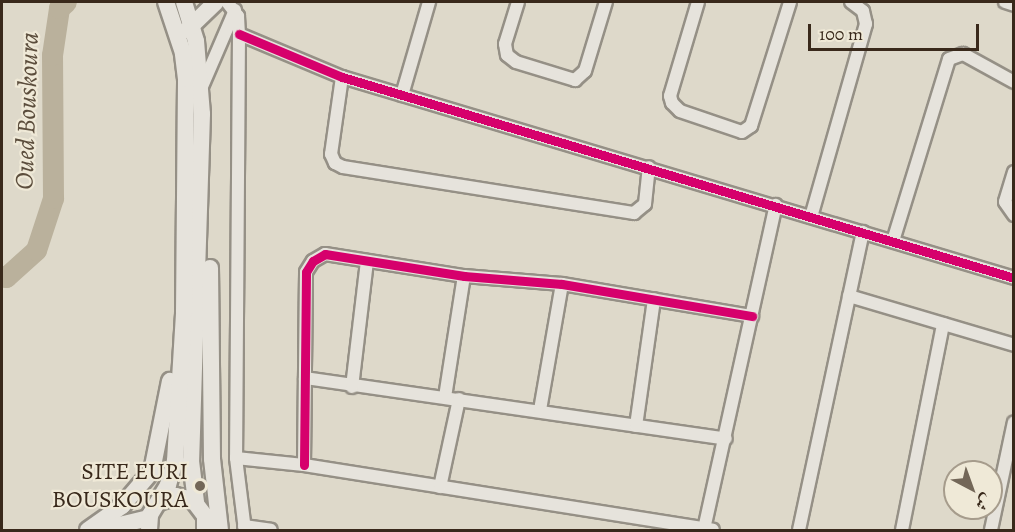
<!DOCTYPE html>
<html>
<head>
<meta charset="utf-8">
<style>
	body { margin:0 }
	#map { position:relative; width:1015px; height:532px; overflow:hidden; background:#ded9ca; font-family:Alegreya,Amiri,serif }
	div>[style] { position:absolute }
	.river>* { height:21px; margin:-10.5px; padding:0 10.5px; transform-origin:10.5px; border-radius:10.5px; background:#bab19c }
	.roads { filter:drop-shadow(2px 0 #959086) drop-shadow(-2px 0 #959086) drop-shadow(0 2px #959086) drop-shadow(0 -2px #959086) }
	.street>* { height:12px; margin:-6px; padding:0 6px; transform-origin:6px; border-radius:6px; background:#e6e3dc }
	.secondary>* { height:16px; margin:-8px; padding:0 8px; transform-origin:8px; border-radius:8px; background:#e6e3dc }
	.cycleway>* { height:9px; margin:-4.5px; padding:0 4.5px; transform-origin:4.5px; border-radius:4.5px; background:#d6006c }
	.dots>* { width:16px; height:16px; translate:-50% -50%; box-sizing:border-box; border:3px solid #efe9d7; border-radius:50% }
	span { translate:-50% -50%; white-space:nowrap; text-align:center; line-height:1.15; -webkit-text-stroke:4.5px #efe9d7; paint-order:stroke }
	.poi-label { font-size:24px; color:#39291b }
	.right { translate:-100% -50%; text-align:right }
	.water-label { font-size:26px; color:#5b4d3c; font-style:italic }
	.frame { position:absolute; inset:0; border:3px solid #39291b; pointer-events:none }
	.north { position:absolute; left:943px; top:460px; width:60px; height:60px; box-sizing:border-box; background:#efe9d7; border:2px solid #a69c8c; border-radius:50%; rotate:139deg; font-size:16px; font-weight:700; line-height:24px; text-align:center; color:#39291b }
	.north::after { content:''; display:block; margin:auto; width:21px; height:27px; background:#736758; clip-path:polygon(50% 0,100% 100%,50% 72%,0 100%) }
	.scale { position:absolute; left:808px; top:24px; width:171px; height:27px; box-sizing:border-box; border:3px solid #39291b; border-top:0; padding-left:8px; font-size:18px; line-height:21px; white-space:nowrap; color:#39291b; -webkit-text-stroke:4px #efe9d7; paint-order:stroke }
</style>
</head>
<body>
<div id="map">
	<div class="river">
		<i style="left:2px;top:276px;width:4px;rotate:14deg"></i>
		<i style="left:6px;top:277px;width:40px;rotate:-42deg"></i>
		<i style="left:36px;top:250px;width:55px;rotate:-71.9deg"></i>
		<i style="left:53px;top:198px;width:143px;rotate:-90.4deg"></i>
		<i style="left:52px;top:55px;width:48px;rotate:-81.5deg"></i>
		<i style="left:59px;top:8px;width:9px;rotate:-41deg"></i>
	</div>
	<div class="roads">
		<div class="street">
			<i style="left:227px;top:2px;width:18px;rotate:52deg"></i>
			<i style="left:238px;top:16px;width:18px;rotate:87deg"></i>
			<i style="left:239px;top:34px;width:424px;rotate:90.4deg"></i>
			<i style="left:236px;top:458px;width:73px;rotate:82.9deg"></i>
			<i style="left:518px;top:2px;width:44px;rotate:107.2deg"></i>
			<i style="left:505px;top:44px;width:11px;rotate:80deg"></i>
			<i style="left:507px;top:55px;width:11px;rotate:38deg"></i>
			<i style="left:516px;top:62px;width:62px;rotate:17deg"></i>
			<i style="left:575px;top:80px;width:13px;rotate:-42deg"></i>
			<i style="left:585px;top:71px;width:72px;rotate:-73.1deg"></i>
			<i style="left:698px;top:2px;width:98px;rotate:106.6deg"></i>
			<i style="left:670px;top:96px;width:7px;rotate:74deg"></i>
			<i style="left:672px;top:103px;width:11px;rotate:45deg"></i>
			<i style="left:680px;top:111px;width:65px;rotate:18.7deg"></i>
			<i style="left:742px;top:132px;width:11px;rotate:-34deg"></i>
			<i style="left:751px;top:126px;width:130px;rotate:-72.5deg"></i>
			<i style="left:1005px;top:2px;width:9px;rotate:18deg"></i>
			<i style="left:239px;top:34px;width:112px;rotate:22.7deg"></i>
			<i style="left:342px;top:77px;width:701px;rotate:16.65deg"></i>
			<i style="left:342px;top:77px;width:78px;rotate:98.1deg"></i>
			<i style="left:331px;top:154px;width:10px;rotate:66deg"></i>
			<i style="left:335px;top:163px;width:9px;rotate:27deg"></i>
			<i style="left:343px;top:167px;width:295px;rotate:9deg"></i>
			<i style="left:634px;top:213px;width:14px;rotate:-39deg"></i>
			<i style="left:645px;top:204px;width:37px;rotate:-84deg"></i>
			<i style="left:201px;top:89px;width:86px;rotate:-66.7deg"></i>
			<i style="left:402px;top:95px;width:97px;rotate:-73.8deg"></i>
			<i style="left:1014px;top:172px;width:31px;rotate:107deg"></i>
			<i style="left:1005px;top:202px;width:16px;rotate:55deg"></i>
			<i style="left:811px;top:217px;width:201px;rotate:-74.1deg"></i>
			<i style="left:866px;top:24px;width:13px;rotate:-103deg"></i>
			<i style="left:863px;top:11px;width:15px;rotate:-143deg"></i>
			<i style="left:893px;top:241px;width:190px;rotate:-72.9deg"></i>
			<i style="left:949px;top:59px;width:15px;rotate:-20deg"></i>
			<i style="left:963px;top:54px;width:58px;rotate:28.8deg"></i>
			<i style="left:849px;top:296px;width:172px;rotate:16.5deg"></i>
			<i style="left:305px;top:378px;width:425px;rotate:8.2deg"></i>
			<i style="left:352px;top:387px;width:127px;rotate:-83.2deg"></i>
			<i style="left:445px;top:397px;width:122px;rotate:-81.1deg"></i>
			<i style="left:540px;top:410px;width:128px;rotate:-80.1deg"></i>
			<i style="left:636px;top:426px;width:128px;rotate:-81.9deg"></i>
			<i style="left:236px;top:458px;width:68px;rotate:5.9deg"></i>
			<i style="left:304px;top:465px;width:414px;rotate:9deg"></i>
			<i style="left:304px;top:465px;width:193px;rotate:-89.4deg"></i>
			<i style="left:306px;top:272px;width:13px;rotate:-58deg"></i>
			<i style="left:313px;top:261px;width:14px;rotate:-30deg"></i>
			<i style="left:325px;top:254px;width:141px;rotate:9deg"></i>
			<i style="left:464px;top:276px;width:98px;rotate:4.7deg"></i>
			<i style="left:562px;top:284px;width:193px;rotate:9.6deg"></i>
			<i style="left:440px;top:487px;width:90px;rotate:-77.8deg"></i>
			<i style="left:244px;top:526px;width:27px;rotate:8deg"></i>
			<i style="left:704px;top:529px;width:332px;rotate:-77.5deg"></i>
			<i style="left:799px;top:530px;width:305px;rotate:-77.9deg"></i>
			<i style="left:902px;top:530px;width:210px;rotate:-78.7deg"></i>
			<i style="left:991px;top:530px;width:110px;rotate:-78deg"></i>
		</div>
		<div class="secondary">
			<i style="left:184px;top:2px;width:41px;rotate:72.9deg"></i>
			<i style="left:196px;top:41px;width:73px;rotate:85.3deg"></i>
			<i style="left:202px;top:114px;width:347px;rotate:91.8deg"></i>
			<i style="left:191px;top:461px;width:41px;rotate:83deg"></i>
			<i style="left:187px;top:30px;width:40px;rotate:-44deg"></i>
			<i style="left:210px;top:268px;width:191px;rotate:89.4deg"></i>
			<i style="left:212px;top:459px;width:71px;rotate:83.6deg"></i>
			<i style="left:159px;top:502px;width:18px;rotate:-19deg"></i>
			<i style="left:176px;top:496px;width:17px;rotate:13deg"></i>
			<i style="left:193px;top:500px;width:20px;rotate:53deg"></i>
			<i style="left:205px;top:516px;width:14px;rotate:90deg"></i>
			<i style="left:88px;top:530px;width:42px;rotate:-35.2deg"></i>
			<i style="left:122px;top:506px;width:46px;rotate:-49.4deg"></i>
			<i style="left:152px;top:471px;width:92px;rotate:-78.7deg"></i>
			<i style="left:99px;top:530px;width:51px;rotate:-13.5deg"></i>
			<i style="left:149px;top:530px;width:15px;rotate:-86deg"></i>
			<i style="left:150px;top:515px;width:35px;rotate:-59deg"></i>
			<i style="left:168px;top:485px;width:25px;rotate:-74deg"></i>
			<i style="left:175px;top:461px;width:149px;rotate:-86.5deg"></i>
			<i style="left:184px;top:312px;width:233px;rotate:-89.5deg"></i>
			<i style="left:186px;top:79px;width:26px;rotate:-97deg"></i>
			<i style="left:183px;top:53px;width:54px;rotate:-108.4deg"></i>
		</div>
	</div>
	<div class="cycleway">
		<i style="left:239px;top:34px;width:112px;rotate:22.7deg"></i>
		<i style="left:342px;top:77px;width:701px;rotate:16.65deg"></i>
		<i style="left:304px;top:465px;width:193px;rotate:-89.4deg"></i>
		<i style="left:306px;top:272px;width:13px;rotate:-58deg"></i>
		<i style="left:313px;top:261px;width:14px;rotate:-30deg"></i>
		<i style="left:325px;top:254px;width:141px;rotate:9deg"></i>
		<i style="left:464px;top:276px;width:98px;rotate:4.7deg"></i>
		<i style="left:562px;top:284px;width:193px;rotate:9.6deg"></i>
	</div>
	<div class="dots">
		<i style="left:200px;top:486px;background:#736758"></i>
	</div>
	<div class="poi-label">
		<span class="right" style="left:188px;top:486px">SITE EURI<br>BOUSKOURA</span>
	</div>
	<div class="water-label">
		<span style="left:27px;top:111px;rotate:-88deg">Oued Bouskoura</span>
	</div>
	<div class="frame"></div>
	<div class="north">ش</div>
	<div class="scale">100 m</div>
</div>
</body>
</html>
